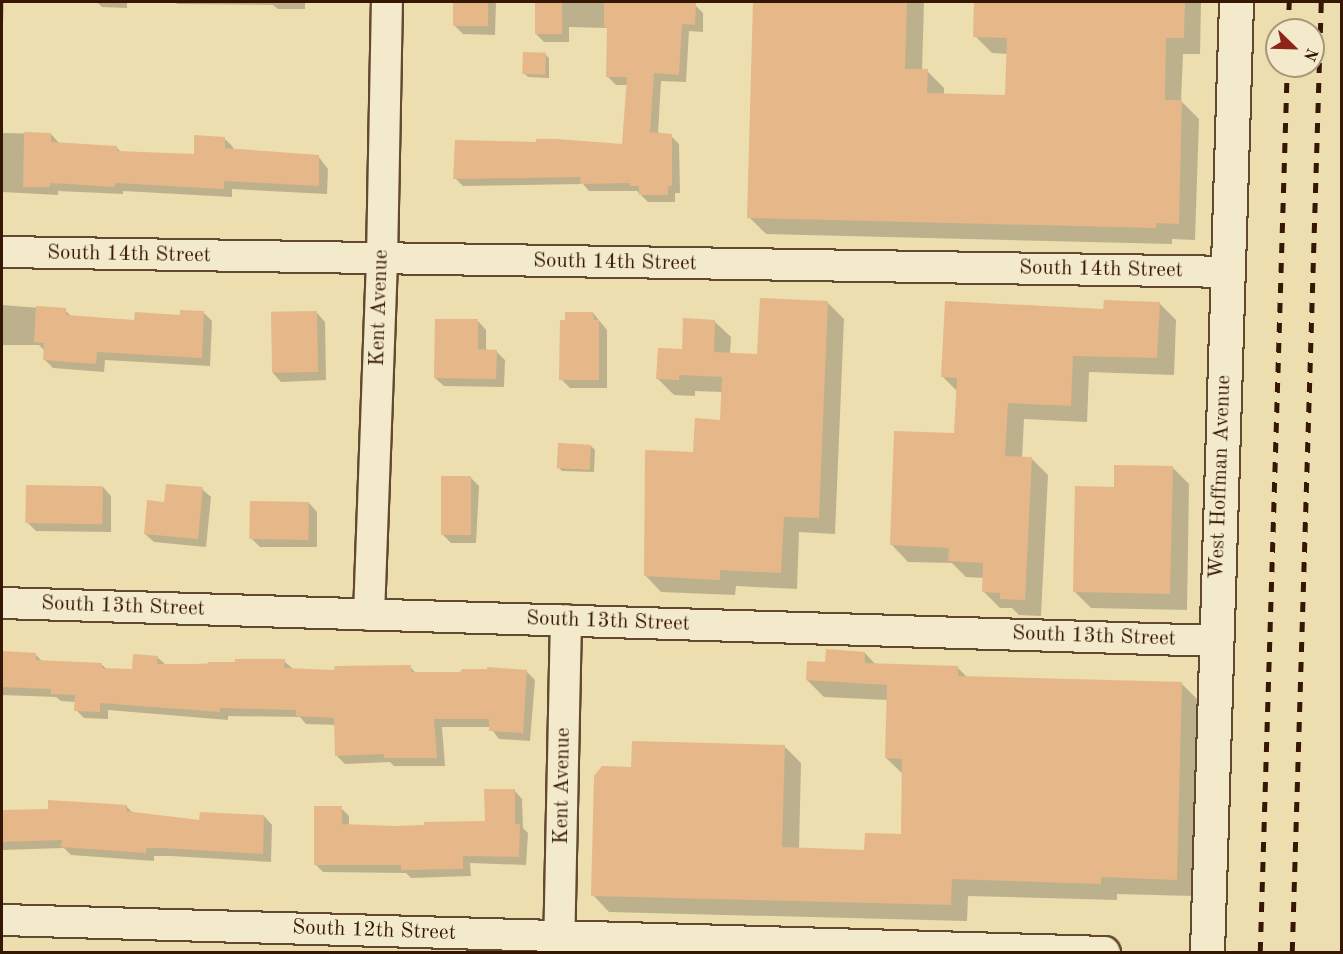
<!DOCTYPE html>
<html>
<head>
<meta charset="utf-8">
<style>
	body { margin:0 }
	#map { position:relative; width:1343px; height:954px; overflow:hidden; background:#ecdeaf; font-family:"Old Standard TT",serif }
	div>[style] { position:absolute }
	.shadow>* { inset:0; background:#0003 }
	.building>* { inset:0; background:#e5b789; transform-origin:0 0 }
	.roads { filter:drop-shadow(2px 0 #63492f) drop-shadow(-2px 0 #63492f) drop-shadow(0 2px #63492f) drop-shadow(0 -2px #63492f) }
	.minor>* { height:30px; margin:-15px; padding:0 15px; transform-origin:15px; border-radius:15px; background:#f3eacb }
	.secondary>* { height:33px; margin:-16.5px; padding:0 16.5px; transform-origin:16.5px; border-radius:16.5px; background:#f3eacb }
	.rail>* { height:4.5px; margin-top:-2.25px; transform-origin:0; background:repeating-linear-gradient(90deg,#351704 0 10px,transparent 0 20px) }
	span { translate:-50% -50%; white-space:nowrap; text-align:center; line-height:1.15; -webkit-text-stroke:5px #f3eacb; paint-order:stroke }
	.street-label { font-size:21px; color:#351704 }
	.frame { position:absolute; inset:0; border:3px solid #351704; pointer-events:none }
	.north { position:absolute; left:1265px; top:18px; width:60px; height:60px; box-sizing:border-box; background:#f3eacb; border:2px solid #a7967b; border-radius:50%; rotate:113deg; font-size:16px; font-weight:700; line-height:24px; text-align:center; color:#351704 }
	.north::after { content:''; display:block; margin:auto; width:21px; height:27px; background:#8f2418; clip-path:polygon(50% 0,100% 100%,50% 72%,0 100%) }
</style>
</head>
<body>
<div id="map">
	<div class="shadow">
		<i style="clip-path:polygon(2px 2px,4px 2px,3px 23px,2px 23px)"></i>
		<i style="clip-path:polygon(97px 2px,127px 2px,127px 8px,102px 7px)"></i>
		<i style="clip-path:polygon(175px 2px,332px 2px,305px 2px,305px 9px,278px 9px,273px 5px,177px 4px)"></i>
		<i style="clip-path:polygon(455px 2px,496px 2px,495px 35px,463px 34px,454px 25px)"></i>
		<i style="clip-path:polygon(537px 2px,681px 2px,681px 4px,695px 5px,703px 13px,703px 32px,689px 31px,686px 82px,661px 81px,658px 134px,671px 136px,679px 144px,680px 193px,675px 193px,675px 202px,648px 202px,637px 191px,589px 191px,583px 184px,463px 186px,455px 178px,624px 145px,628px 85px,616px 85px,608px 77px,607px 28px,569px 27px,569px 42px,544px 42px,536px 34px)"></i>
		<i style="clip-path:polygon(754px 2px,924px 2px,922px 71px,927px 71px,944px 88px,944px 95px,1006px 97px,1008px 54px,992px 53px,975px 36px,976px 2px,1201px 2px,1200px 54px,1183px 54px,1181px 101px,1199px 119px,1195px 240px,1172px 239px,1172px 244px,766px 234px,749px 217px)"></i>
		<i style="clip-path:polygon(545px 54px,549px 58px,549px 78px,528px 77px,524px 73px)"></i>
		<i style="clip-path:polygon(2px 133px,51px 134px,59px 143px,116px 147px,122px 153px,195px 155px,224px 138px,233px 147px,233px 151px,318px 156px,328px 169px,327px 194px,232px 189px,232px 197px,123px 191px,123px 194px,58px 191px,58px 195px,2px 192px)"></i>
		<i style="clip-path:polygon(828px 303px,844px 319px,835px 534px,799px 532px,797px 589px,736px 586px,735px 595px,661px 592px,645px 575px,694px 454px,722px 421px,723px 392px,695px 391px,695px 396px,674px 395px,658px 379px,714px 321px,731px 337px,730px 354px,759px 355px)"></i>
		<i style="clip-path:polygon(1159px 303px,1176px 320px,1174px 375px,1089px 372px,1087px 422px,1024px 419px,1022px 458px,1031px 458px,1048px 475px,1041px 616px,1019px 615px,1012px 608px,1000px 608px,983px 591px,984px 578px,966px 577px,952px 563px,908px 562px,892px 545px,956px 434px,958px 392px,943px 377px,1105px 310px)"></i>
		<i style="clip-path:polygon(2px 305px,65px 310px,72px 317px,135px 321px,204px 313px,212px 321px,210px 366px,105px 360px,104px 372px,53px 368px,45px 360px,44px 350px,39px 345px,2px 345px)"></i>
		<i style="clip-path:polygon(317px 313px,325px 322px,326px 380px,281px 382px,273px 373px)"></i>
		<i style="clip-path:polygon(593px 313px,607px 330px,607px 388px,570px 388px,561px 379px)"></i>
		<i style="clip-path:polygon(478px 321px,486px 330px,486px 351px,496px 351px,505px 360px,504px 387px,444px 386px,435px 378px)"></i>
		<i style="clip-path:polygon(591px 446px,595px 450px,594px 472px,562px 471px,558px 467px)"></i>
		<i style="clip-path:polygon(1172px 467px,1189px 484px,1187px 610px,1091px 608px,1074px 591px,1115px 488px)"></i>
		<i style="clip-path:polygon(471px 478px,479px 486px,476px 543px,451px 543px,442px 534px)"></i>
		<i style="clip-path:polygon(103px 487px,111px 496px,111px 532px,36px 531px,27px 522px)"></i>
		<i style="clip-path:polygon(202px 489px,211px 497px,206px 547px,154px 542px,145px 534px,165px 504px)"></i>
		<i style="clip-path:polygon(309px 503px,317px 512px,317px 547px,260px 547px,251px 538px)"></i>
		<i style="clip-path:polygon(2px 653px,35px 654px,43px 662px,101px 664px,107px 669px,133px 671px,157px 657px,166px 665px,284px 661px,293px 669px,336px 671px,410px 667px,417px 674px,526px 671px,535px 680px,530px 741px,499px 739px,490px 727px,442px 727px,445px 766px,394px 766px,390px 762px,345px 764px,336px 755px,336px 725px,306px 724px,300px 717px,228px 716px,228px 720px,108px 710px,108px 719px,84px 718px,76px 710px,76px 702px,61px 701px,56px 697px,2px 695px)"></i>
		<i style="clip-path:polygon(865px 653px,876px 665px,958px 668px,968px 678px,1181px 683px,1198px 700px,1193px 896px,1117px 894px,1117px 900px,968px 896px,967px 921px,609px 912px,593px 895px,633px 768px,784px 746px,801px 763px,799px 849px,866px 851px,902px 836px,904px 775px,886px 758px,888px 700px,824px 697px,807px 680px,827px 663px)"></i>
		<i style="clip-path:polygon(514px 790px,522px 799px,523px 828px,528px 833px,526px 865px,470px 863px,471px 876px,411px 878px,406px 873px,323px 872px,315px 864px,341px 808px,349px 816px,349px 826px,394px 828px,486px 822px)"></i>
		<i style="clip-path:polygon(126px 806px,134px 814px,201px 821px,264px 816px,272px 825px,271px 862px,171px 856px,154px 856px,154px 861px,71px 855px,64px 848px,2px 850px,2px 812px)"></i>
	</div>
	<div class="building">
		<i style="left:453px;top:2px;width:35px;height:24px"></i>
		<i style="left:535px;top:2px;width:27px;height:32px"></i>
		<i style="clip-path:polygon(604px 2px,696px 3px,695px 25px,682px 24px,679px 75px,654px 73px,650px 132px,672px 134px,672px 186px,668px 186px,668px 195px,639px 195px,639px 186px,630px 186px,630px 183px,580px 184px,581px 177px,453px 179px,455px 140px,536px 142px,536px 139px,557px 139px,622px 144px,627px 77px,606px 77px,607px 27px,604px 27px)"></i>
		<i style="clip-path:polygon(753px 2px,907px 2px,905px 69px,928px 69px,927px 93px,1005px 95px,1007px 38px,973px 37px,974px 2px,1185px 2px,1184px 38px,1166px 38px,1165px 100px,1182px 100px,1179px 224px,1156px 223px,1156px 228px,747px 218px)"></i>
		<i style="left:523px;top:52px;width:23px;height:22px;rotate:2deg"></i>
		<i style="clip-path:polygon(24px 132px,51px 133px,51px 142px,117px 146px,117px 151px,194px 154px,194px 135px,225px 137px,225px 148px,319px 155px,319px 186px,224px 181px,224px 189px,115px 183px,115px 187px,50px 183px,50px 187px,23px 187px)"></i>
		<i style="clip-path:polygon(760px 298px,828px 301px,819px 518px,784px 517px,781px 573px,720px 570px,720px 580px,644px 576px,645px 450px,693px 452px,695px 418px,720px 420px,722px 377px,679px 375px,679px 380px,656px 379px,658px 348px,682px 349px,683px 318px,715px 320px,714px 352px,757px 354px)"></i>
		<i style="clip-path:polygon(1104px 300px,1160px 302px,1157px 358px,1073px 356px,1071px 406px,1008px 403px,1005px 456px,1032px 457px,1025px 600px,1000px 599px,1000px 593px,982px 592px,983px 563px,948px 561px,949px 548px,890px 545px,894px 431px,954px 433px,957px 378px,941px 377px,945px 301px,1103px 309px)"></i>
		<i style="clip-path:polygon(36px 306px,66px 308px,66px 315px,134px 320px,135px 312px,180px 315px,180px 310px,204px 311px,202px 358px,97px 352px,96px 364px,43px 360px,44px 343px,34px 342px)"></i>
		<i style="left:317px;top:311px;width:61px;height:46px;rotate:89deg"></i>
		<i style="clip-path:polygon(565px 312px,593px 312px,594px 320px,599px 320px,599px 380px,559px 380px,560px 320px,565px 320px)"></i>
		<i style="clip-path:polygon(435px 319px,478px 319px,478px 349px,497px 350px,496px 379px,434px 378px)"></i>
		<i style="left:558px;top:443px;width:33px;height:25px;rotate:3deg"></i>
		<i style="clip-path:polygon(1114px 465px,1173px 466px,1170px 594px,1073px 592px,1075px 486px,1114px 487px)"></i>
		<i style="left:441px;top:476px;width:30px;height:59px"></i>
		<i style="clip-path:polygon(166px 484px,203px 487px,198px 539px,144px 534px,147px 500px,164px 502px)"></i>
		<i style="left:26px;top:485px;width:77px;height:38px;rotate:1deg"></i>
		<i style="left:250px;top:501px;width:59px;height:38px;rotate:1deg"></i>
		<i style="clip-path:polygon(826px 649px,865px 652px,865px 663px,958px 666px,958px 676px,1182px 682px,1177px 880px,1101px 877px,1101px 884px,952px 879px,951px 905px,591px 896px,594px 776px,602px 766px,631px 767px,632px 741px,785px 745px,782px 847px,864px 850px,865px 833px,901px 834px,902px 759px,885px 758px,887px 685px,806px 680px,807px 661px,825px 662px)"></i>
		<i style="clip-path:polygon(2px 651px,36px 653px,36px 660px,102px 663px,102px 668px,132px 669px,133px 654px,158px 656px,157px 664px,208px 664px,208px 662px,235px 662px,235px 659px,285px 659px,284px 668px,334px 670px,335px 666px,411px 665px,411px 672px,460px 672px,462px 669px,487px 669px,487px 667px,527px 670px,523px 733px,489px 731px,489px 719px,434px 719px,437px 758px,384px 758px,384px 754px,335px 756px,334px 718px,296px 716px,296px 710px,220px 708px,220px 712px,100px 703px,100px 712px,74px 711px,75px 695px,51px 694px,51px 689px,2px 687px)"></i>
		<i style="clip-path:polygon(484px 789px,515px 789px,515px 824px,520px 824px,519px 857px,463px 856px,463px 869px,401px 870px,401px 865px,314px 865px,314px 806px,342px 806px,342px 824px,394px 826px,424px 825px,424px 822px,485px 821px)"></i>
		<i style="clip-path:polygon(48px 800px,127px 805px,126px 811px,199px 820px,200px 812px,264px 815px,263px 854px,162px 848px,146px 848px,146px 853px,61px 847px,62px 840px,2px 842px,2px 810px,48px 809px)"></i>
	</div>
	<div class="roads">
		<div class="minor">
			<i style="left:2px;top:252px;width:1227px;rotate:0.93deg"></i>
			<i style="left:2px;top:603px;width:1214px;rotate:1.79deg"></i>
			<i style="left:369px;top:615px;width:356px;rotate:-87.9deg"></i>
			<i style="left:382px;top:259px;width:257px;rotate:-88.9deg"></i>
			<i style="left:2px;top:920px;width:1103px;rotate:1.66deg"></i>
			<i style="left:559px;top:952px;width:332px;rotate:-88.8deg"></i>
		</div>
		<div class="secondary">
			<i style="left:1207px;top:952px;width:950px;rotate:-88.25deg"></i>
		</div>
	</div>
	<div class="rail">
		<i style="left:1288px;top:30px;width:28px;rotate:-88deg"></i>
		<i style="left:1260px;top:952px;width:886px;rotate:-88.25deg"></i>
		<i style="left:1292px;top:952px;width:950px;rotate:-88.25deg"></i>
	</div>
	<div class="street-label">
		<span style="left:129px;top:255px;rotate:1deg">South 14th Street</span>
		<span style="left:615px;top:263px;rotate:1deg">South 14th Street</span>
		<span style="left:1101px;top:270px;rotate:1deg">South 14th Street</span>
		<span style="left:380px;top:308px;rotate:-88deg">Kent Avenue</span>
		<span style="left:1221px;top:477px;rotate:-88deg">West Hoffman Avenue</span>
		<span style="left:123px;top:607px;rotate:2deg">South 13th Street</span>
		<span style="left:608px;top:622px;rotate:2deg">South 13th Street</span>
		<span style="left:1094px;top:637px;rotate:2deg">South 13th Street</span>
		<span style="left:563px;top:786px;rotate:-89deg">Kent Avenue</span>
		<span style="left:374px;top:931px;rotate:2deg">South 12th Street</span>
	</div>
	<div class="frame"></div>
	<div class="north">N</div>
</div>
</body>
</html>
